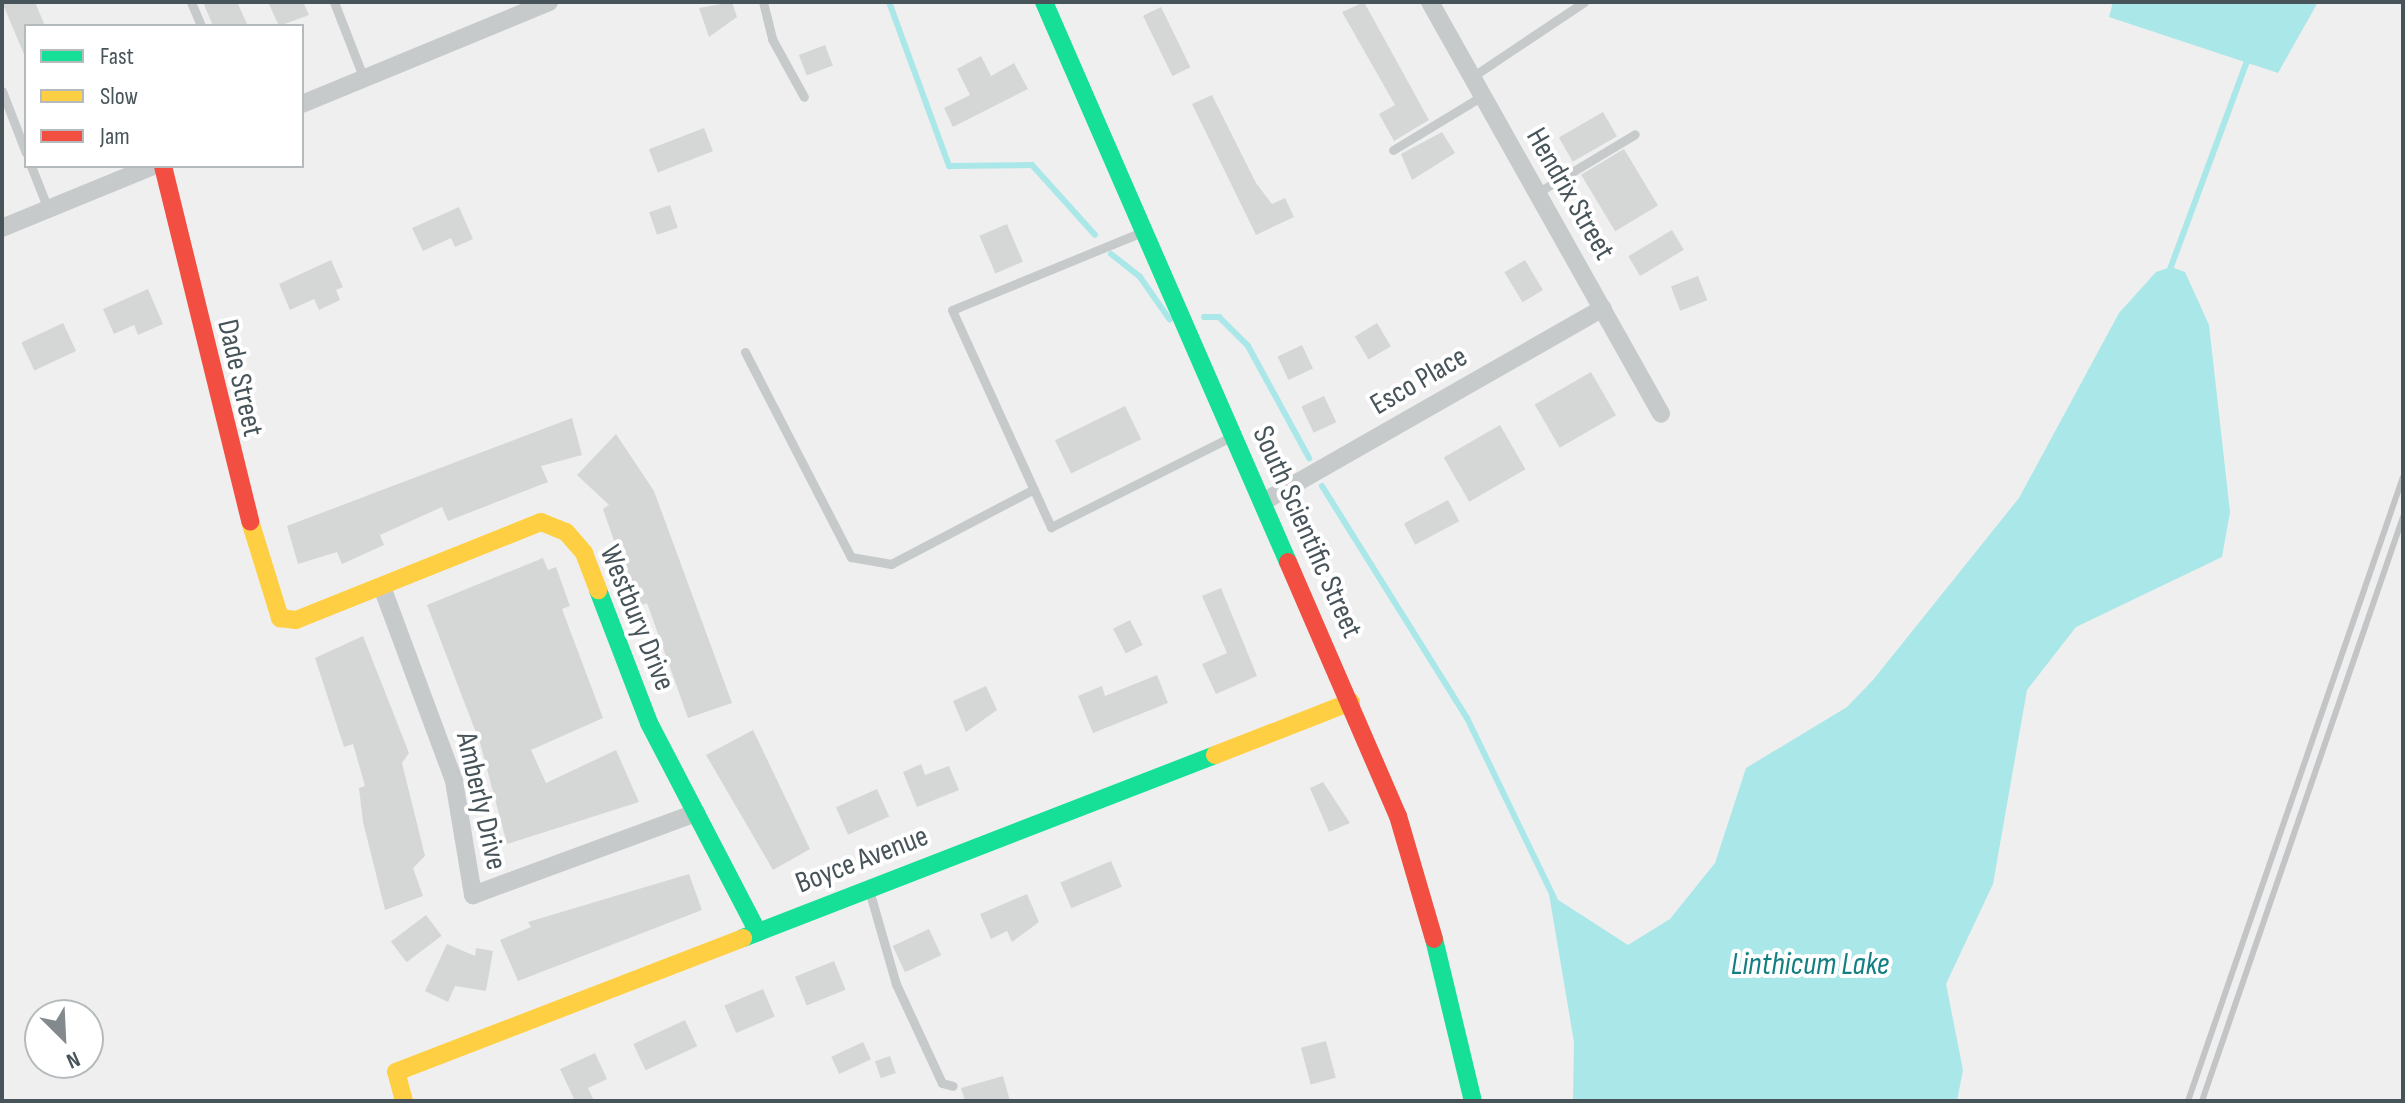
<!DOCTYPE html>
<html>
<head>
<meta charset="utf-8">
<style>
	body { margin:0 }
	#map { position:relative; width:2405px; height:1103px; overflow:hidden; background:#efefef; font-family:"Sofia Sans Condensed",sans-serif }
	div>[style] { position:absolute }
	.water>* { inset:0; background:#aae7e9 }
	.stream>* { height:6px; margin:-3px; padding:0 3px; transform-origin:3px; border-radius:3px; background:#aae7e9 }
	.building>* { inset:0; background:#d5d7d7; transform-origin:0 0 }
	.lane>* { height:9px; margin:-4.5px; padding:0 4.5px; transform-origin:4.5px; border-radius:4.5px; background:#c6cacb }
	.street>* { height:18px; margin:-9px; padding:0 9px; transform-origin:9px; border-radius:9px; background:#c6cacb }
	.fast>* { height:18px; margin:-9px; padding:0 9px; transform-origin:9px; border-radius:9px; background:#16e098 }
	.slow>* { height:18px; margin:-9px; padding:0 9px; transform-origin:9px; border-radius:9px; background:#ffcf43 }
	.jam>* { height:18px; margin:-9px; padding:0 9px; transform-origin:9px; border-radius:9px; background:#f24e42 }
	.rail>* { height:6px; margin:-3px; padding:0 3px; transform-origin:3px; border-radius:3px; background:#c2c4c6 }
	span { translate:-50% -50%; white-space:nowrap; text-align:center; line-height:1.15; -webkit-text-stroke:8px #fff; paint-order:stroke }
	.street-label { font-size:30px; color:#47545a }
	.water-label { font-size:32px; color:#137f83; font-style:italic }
	.frame { position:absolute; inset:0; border:4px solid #47545a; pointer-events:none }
	.legend { position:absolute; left:24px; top:24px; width:280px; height:144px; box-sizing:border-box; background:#fff; border:2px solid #b5bbbd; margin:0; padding:10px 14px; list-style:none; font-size:24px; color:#47545a }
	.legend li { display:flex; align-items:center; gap:16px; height:40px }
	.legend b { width:40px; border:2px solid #b5bbbd }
	.north { position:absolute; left:24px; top:999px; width:80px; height:80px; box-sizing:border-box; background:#fff; border:2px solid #b5bbbd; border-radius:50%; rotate:156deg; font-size:22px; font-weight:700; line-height:32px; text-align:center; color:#47545a }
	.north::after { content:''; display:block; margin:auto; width:28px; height:36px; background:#828a8e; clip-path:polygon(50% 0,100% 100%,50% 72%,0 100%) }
</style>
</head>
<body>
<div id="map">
	<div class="water">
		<i style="clip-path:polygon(2113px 2px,2318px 2px,2278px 73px,2109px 17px)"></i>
		<i style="clip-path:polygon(2171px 267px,2185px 272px,2209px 325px,2230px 512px,2222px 557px,2076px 627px,2027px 690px,1993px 884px,1946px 984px,1963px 1070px,1957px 1101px,1573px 1101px,1574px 1042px,1549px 894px,1628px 945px,1670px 919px,1715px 863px,1746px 768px,1847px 707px,1873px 680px,2019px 498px,2119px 313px,2156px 272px)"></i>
	</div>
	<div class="stream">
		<i style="left:889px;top:2px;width:175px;rotate:69.9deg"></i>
		<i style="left:949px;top:166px;width:83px;rotate:-0.7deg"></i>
		<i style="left:1032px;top:165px;width:94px;rotate:48deg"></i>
		<i style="left:1111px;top:254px;width:37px;rotate:38deg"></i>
		<i style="left:1140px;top:277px;width:52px;rotate:55.1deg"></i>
		<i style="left:2169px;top:272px;width:228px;rotate:-69.7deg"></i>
		<i style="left:1204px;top:317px;width:15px"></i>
		<i style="left:1219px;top:317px;width:41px;rotate:45deg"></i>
		<i style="left:1248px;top:346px;width:128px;rotate:61.4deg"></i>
		<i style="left:1322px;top:486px;width:274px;rotate:58deg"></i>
		<i style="left:1467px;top:718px;width:202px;rotate:64.2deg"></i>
	</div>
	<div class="building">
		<i style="clip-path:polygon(2px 2px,35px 2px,45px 26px,26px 26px,26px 59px)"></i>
		<i style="clip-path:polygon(203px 2px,237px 2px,248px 26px,213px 26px)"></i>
		<i style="clip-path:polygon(268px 2px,303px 2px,309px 15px,279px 26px)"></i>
		<i style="clip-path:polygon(732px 2px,737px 17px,709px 37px,699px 8px)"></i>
		<i style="clip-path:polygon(1364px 2px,1429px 120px,1394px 141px,1379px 114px,1395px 105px,1342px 12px)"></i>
		<i style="left:1161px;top:7px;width:67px;height:20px;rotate:64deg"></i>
		<i style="left:825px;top:45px;width:22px;height:28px;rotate:69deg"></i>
		<i style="clip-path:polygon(981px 56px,991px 76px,1014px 63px,1028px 89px,953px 127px,944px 108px,970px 95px,957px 69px)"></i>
		<i style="clip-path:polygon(1212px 95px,1256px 183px,1272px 204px,1285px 198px,1294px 217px,1256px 235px,1192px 104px)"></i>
		<i style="left:1603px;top:112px;width:28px;height:51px;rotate:60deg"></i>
		<i style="left:704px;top:128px;width:25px;height:59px;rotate:69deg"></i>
		<i style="clip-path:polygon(1442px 132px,1455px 153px,1412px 180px,1401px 154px)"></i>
		<i style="left:1624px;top:149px;width:66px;height:50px;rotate:59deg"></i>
		<i style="left:670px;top:205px;width:24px;height:22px;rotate:71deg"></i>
		<i style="clip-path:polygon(459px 207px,473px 239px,455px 247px,451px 238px,423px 251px,412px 228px)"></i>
		<i style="left:1007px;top:224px;width:41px;height:30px;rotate:67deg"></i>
		<i style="left:1672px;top:230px;width:23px;height:51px;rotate:59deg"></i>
		<i style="clip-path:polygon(331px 260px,343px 287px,336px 290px,340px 300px,319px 310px,314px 299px,290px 310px,279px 284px)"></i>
		<i style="left:1525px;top:260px;width:35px;height:24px;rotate:59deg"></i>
		<i style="left:1698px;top:276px;width:26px;height:29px;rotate:69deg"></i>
		<i style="clip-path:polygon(148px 289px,163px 324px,138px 335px,134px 325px,114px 334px,103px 309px)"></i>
		<i style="left:63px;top:323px;width:31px;height:46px;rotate:65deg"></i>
		<i style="left:1377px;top:323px;width:27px;height:26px;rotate:59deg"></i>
		<i style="left:1302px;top:345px;width:26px;height:27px;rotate:65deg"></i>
		<i style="left:1591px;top:372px;width:50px;height:65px;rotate:60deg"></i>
		<i style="left:1324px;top:396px;width:29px;height:25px;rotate:65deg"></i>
		<i style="left:1125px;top:406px;width:37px;height:78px;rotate:64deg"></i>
		<i style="clip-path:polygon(572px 418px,582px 455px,541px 466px,548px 482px,448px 521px,442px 507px,380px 535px,384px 545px,342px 564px,337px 552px,298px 564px,287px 526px)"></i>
		<i style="left:1500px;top:425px;width:51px;height:65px;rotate:60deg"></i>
		<i style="clip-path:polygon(616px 434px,654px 491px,732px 703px,688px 718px,647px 603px,638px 607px,626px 575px,603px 509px,609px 505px,577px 475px)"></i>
		<i style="left:1448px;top:500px;width:24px;height:50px;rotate:62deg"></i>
		<i style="clip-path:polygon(543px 558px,548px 570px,556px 567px,570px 606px,562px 609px,603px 718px,531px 750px,546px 783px,616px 750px,639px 802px,507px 844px,480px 743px,427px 605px)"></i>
		<i style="clip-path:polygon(1221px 588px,1257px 676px,1216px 694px,1202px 664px,1227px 653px,1202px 596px)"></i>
		<i style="left:1130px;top:620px;width:28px;height:19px;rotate:63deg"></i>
		<i style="clip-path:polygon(363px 636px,409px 753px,402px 763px,425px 856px,413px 868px,423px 896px,385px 910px,363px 822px,359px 788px,365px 786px,353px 744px,344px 747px,315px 658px)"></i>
		<i style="clip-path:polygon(1157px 675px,1168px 703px,1093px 733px,1078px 696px,1102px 686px,1105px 696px)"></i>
		<i style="clip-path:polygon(986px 686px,997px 710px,966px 732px,953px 701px)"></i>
		<i style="clip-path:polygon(753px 730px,810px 849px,773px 870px,706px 755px)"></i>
		<i style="clip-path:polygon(921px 764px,925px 775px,949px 766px,959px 790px,917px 807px,903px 772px)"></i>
		<i style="clip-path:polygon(1323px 782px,1350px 823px,1329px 832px,1310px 788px)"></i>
		<i style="left:877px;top:789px;width:30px;height:45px;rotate:66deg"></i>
		<i style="left:1111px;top:861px;width:28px;height:55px;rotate:67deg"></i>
		<i style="clip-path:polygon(689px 874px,702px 910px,518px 981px,500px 940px,531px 927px,528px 922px)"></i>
		<i style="clip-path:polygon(1027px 894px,1039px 922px,1012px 942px,1007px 931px,991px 939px,980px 914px)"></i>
		<i style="left:426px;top:915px;width:26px;height:44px;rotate:53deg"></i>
		<i style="left:929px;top:929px;width:29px;height:40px;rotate:65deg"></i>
		<i style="clip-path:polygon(447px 944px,475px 956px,476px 948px,493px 951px,486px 991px,455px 986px,448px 1002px,425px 991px)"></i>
		<i style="left:834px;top:961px;width:31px;height:42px;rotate:68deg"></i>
		<i style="left:763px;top:989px;width:30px;height:42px;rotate:67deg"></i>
		<i style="left:685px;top:1020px;width:29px;height:57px;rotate:65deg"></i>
		<i style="left:1326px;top:1041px;width:38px;height:26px;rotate:75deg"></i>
		<i style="left:863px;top:1042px;width:19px;height:35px;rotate:65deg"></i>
		<i style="clip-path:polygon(595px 1053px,607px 1079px,588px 1088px,594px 1101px,575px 1101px,560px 1069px)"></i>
		<i style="left:890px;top:1056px;width:18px;height:16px;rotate:71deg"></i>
		<i style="clip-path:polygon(1003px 1076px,1010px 1101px,965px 1101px,961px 1088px)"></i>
	</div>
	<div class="lane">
		<i style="left:191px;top:2px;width:26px;rotate:67deg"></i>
		<i style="left:334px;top:2px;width:83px;rotate:68.7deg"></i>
		<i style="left:763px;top:2px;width:38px;rotate:76deg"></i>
		<i style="left:772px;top:39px;width:66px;rotate:61.1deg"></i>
		<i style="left:1472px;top:77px;width:135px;rotate:-33.8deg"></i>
		<i style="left:2px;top:91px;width:66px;rotate:68.8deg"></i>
		<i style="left:1393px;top:150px;width:104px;rotate:-31.2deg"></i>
		<i style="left:31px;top:166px;width:46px;rotate:68.4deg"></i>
		<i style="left:1537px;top:193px;width:114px;rotate:-31deg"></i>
		<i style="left:1142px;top:232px;width:205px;rotate:157.7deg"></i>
		<i style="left:952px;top:310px;width:239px;rotate:65.5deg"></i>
		<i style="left:1051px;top:527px;width:201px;rotate:-26.6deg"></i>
		<i style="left:745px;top:352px;width:231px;rotate:62.7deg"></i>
		<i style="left:851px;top:557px;width:41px;rotate:9.9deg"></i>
		<i style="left:891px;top:564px;width:161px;rotate:-27.7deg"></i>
		<i style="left:869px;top:890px;width:98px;rotate:74deg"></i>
		<i style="left:896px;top:984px;width:109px;rotate:65.1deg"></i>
		<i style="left:942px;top:1083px;width:11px;rotate:15deg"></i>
	</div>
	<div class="street">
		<i style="left:1430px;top:2px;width:472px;rotate:60.7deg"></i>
		<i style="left:302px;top:104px;width:267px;rotate:-22.4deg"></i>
		<i style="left:2px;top:228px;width:163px;rotate:-22.3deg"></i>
		<i style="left:1263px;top:502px;width:391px;rotate:-29.7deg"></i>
		<i style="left:382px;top:587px;width:207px;rotate:69.6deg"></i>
		<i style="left:454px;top:781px;width:116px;rotate:80.5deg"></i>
		<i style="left:473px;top:895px;width:238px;rotate:-20.2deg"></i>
	</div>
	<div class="fast">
		<i style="left:1044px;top:2px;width:611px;rotate:66.46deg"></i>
		<i style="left:598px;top:590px;width:142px;rotate:69deg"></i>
		<i style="left:649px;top:723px;width:236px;rotate:62.5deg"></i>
		<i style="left:743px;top:938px;width:506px;rotate:-21.19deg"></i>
		<i style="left:1434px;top:939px;width:167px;rotate:76.5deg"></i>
	</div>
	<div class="slow">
		<i style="left:250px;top:521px;width:102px;rotate:72.8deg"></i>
		<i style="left:280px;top:618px;width:16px;rotate:7deg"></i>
		<i style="left:296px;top:620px;width:264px;rotate:-21.8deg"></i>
		<i style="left:541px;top:522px;width:27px;rotate:22deg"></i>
		<i style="left:566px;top:532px;width:28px;rotate:49deg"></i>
		<i style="left:584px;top:553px;width:40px;rotate:69deg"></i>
		<i style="left:1215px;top:755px;width:146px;rotate:-21.3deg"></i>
		<i style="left:404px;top:1101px;width:30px;rotate:-105deg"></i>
		<i style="left:396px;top:1072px;width:372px;rotate:-21.1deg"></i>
	</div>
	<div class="jam">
		<i style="left:163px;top:166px;width:366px;rotate:76.2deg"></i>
		<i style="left:1288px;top:562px;width:277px;rotate:66.6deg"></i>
		<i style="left:1398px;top:816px;width:128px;rotate:73.7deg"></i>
	</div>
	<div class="rail">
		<i style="left:2188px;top:1101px;width:660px;rotate:-70.99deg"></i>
		<i style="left:2202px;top:1101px;width:618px;rotate:-71.01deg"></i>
	</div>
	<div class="street-label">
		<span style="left:1570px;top:194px;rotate:60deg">Hendrix Street</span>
		<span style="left:240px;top:378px;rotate:77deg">Dade Street</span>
		<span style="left:1419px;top:381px;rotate:-30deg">Esco Place</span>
		<span style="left:1307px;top:532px;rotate:66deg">South Scientific Street</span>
		<span style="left:637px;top:618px;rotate:68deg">Westbury Drive</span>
		<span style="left:481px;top:801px;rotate:77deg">Amberly Drive</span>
		<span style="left:862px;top:860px;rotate:-21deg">Boyce Avenue</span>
	</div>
	<div class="water-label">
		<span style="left:1810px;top:965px">Linthicum Lake</span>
	</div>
	<div class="frame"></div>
	<ul class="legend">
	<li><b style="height:10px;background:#16e098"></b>Fast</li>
	<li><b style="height:10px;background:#ffcf43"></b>Slow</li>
	<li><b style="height:10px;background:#f24e42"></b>Jam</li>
	</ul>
	<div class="north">N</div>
</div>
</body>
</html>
